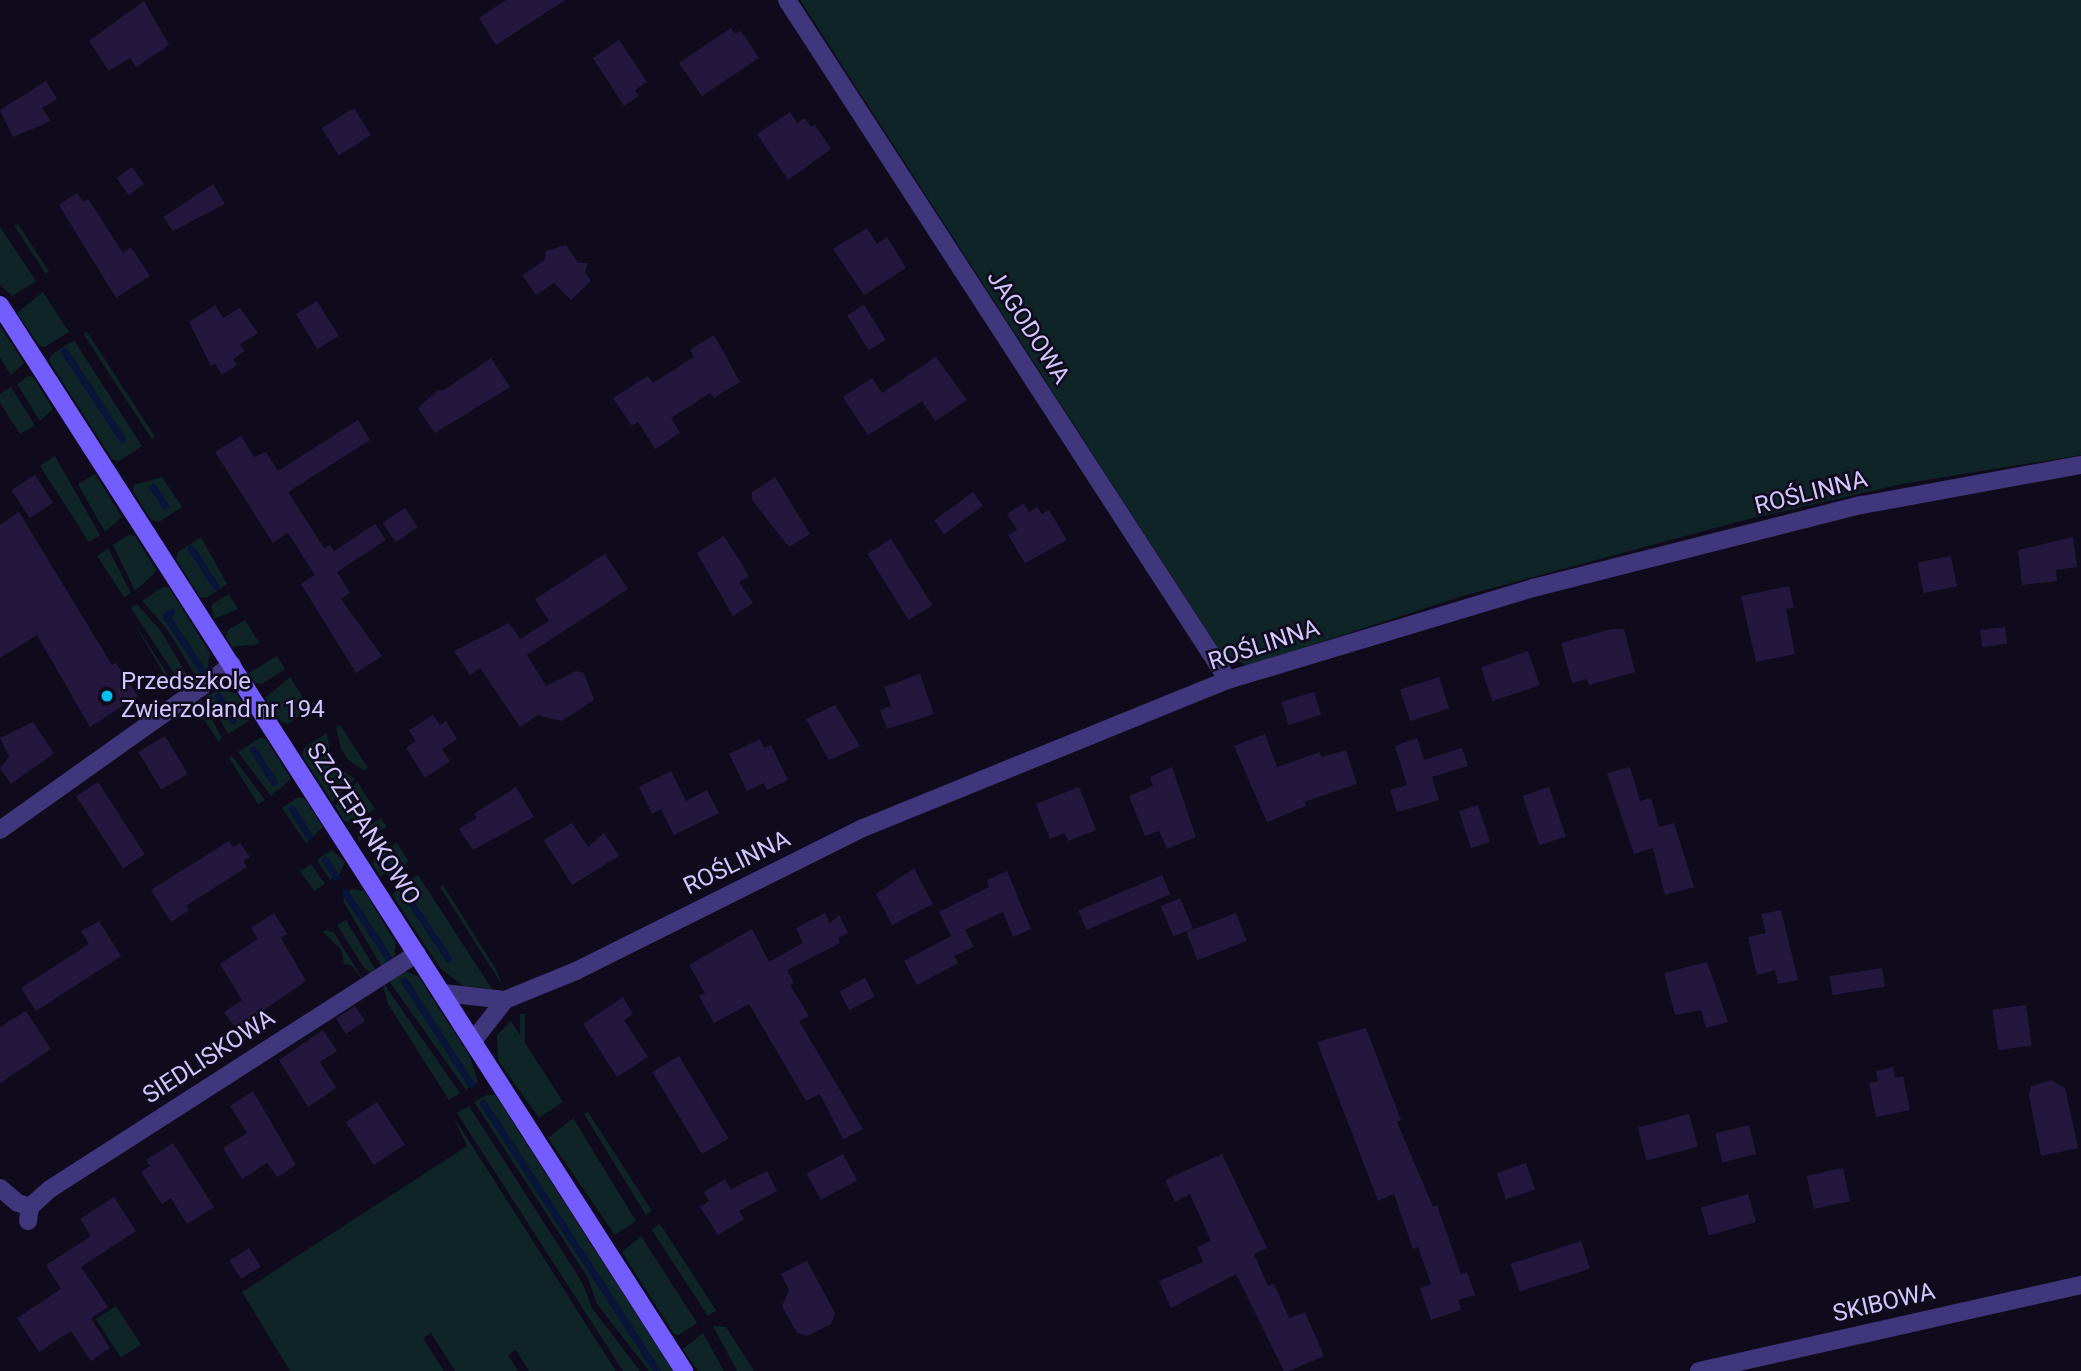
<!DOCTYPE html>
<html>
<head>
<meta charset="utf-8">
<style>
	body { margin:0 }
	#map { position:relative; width:2081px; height:1371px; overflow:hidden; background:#100b1c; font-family:Roboto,sans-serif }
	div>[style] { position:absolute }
	.green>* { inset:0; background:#0e2426; transform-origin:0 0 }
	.stream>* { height:7px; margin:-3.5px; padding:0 3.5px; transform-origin:3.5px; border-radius:3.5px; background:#081438 }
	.building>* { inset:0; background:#23173d; transform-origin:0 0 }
	.street>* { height:18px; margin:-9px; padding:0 9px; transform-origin:9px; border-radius:9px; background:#40367b }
	.secondary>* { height:18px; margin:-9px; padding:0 9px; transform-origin:9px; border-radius:9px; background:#735dff }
	.dots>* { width:19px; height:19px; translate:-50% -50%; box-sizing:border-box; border:4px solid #100b1c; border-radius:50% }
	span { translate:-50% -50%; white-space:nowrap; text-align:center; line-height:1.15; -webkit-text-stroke:5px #100b1c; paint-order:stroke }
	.street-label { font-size:24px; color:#d3c6ff }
	.poi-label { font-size:24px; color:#d3c6ff }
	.left { translate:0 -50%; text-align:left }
</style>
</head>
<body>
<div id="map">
	<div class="green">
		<i style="clip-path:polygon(800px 0,2081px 0,2081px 455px,1902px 484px,1741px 521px,1463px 596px,1247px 666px,1220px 651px)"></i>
		<i style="left:18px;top:224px;width:57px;height:4px;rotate:57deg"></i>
		<i style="clip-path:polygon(0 227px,36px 281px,12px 296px,0 285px)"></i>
		<i style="clip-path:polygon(43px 292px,69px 332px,45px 347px,39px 345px,17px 313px)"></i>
		<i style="clip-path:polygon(0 326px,24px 363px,11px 375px,0 358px)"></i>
		<i style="left:87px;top:332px;width:125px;height:4px;rotate:57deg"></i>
		<i style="clip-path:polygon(74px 340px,142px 446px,119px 461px,112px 459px,49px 361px,51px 355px)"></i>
		<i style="clip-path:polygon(28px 376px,33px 377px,53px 409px,40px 421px,17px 384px)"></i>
		<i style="clip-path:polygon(11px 387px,35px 425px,20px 434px,0 403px,0 394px)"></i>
		<i style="clip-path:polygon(55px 456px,100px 535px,89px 542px,40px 466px)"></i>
		<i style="clip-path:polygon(95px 474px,122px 517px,105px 532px,78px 484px)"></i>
		<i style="clip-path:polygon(162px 477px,182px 507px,159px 522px,151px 520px,133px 491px,134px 485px)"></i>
		<i style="clip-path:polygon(129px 535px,135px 536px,157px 571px,135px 591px,113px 545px)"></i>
		<i style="clip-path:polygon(201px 537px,227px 584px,206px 598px,200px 597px,176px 559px,178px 552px)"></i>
		<i style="clip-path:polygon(108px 548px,131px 593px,124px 597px,97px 556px)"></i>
		<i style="clip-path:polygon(163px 587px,169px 588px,210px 653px,207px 671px,197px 678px,166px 628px,142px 601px)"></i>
		<i style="clip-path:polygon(229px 594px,238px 609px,214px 619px,211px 605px)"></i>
		<i style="clip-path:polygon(137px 604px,161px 631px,191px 682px,183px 687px,131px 608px)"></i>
		<i style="clip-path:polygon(129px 615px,178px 690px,175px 692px)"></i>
		<i style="clip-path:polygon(245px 620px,260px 644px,232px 647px,226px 637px,228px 630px)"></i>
		<i style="clip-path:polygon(277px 656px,285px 669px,262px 684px,255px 683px,249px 673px)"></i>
		<i style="clip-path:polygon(290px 677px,310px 708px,288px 724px,281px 722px,265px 698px)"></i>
		<i style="clip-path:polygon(221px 689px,237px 694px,250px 715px,249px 721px,228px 734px,207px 696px)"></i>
		<i style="clip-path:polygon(201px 700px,222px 738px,218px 741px,195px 705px)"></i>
		<i style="clip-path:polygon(340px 725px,368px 768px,364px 770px,348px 760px,341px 749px,336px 727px)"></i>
		<i style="clip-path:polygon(327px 733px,330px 753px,339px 768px,355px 779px,332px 802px,302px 755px,304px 748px)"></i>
		<i style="clip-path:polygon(260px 738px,266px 739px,291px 779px,271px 796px,238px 752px)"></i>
		<i style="clip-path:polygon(232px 756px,265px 800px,258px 804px,229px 758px)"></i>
		<i style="clip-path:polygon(357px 782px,375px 809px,352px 823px,345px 822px,335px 806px)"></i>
		<i style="clip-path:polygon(298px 797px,304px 798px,323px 827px,306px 843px,282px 808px)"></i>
		<i style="clip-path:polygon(381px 818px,387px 827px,358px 842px,358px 833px)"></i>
		<i style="clip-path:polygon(397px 843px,409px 862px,380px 876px,373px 864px,374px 858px)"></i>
		<i style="clip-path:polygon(332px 850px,345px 862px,340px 874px,330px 880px,317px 860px)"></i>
		<i style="left:311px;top:864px;width:24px;height:13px;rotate:55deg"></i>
		<i style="clip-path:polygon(418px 875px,492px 989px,463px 986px,440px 968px,393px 896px,395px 890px)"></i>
		<i style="clip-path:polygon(443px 885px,495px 968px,504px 988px,440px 887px)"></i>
		<i style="clip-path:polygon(350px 889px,364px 891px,395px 942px,395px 955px,383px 969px,343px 901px)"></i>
		<i style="clip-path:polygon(346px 920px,377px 972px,373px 975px,364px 968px,337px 925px)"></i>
		<i style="clip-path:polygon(327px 930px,334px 933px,364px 981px,351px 965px,344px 964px,341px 949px,323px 932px)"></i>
		<i style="clip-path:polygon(403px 971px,418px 976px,469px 1055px,478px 1082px,466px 1090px,387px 978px)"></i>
		<i style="clip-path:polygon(382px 981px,460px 1093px,449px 1100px,388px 1004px)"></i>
		<i style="left:520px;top:1014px;width:5px;height:49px"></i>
		<i style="clip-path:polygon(511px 1021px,563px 1102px,539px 1118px,498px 1060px,497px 1035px)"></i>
		<i style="clip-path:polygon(486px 1095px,495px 1095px,673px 1371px,649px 1371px,597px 1304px,588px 1278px,474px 1102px)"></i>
		<i style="clip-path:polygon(469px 1106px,582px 1282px,592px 1308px,640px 1371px,623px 1371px,457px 1113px)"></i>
		<i style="clip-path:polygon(588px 1112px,652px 1211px,646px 1215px,584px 1114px)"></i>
		<i style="clip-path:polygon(453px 1116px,616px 1371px,529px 1371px,516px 1350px,508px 1355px,518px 1371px,455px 1371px,431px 1333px,423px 1338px,444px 1371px,290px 1371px,242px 1292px,467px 1146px)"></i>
		<i style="clip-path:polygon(573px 1118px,636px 1221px,615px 1235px,548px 1138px)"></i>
		<i style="left:660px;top:1224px;width:103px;height:10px;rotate:57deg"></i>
		<i style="clip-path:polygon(641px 1236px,697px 1323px,679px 1335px,674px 1334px,622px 1252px)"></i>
		<i style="left:116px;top:1306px;width:46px;height:24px;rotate:57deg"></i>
		<i style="clip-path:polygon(713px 1326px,726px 1327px,754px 1371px,737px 1371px)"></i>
		<i style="clip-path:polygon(703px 1333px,724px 1371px,698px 1371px,683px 1349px)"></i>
	</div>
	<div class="stream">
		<i style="left:64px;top:351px;width:105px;rotate:56.6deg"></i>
		<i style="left:153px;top:487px;width:22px;rotate:58deg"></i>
		<i style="left:191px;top:548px;width:46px;rotate:57.3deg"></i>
		<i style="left:171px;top:612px;width:6px;rotate:141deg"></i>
		<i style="left:166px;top:616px;width:64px;rotate:56.6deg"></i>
		<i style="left:218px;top:696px;width:28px;rotate:58deg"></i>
		<i style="left:253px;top:750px;width:38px;rotate:57deg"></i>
		<i style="left:292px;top:809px;width:32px;rotate:58deg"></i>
		<i style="left:382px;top:858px;width:17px;rotate:57deg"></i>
		<i style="left:325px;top:860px;width:20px;rotate:57deg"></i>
		<i style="left:401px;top:888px;width:84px;rotate:56.1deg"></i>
		<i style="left:345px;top:892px;width:80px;rotate:56.7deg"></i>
		<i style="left:404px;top:981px;width:123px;rotate:57deg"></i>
		<i style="left:483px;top:1103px;width:320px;rotate:57deg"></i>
	</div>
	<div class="building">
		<i style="clip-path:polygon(506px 0,565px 0,496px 45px,479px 18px)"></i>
		<i style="clip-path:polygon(144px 1px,169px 45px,136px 67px,130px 58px,109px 71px,89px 41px)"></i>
		<i style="clip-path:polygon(731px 28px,735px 34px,741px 31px,759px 58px,702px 96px,679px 63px)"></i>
		<i style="clip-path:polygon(619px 40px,647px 82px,635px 90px,639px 96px,624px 106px,593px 58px)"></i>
		<i style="clip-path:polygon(46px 81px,57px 99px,42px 108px,51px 121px,13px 137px,0 110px)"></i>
		<i style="left:354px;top:108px;width:32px;height:38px;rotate:58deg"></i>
		<i style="clip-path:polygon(790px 112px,797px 123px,805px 118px,811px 127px,815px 125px,831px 149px,788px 180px,757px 134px)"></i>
		<i style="left:132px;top:167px;width:21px;height:19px;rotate:55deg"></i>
		<i style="clip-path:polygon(213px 184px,225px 204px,173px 231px,163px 217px)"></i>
		<i style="clip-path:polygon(77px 193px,83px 202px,88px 199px,123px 253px,131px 247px,150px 276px,116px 298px,59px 205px)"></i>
		<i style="clip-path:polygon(867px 228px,877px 244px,887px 237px,906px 268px,864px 295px,833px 249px)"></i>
		<i style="clip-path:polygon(566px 245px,578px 263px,588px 263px,585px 272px,591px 281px,571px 300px,554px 283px,536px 295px,522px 275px,544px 261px,546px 251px)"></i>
		<i style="left:317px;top:301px;width:41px;height:25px;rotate:58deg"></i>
		<i style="clip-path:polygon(215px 305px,223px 318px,240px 308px,258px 333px,240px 344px,245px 351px,233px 359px,237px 365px,222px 375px,215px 364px,211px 366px,189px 322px)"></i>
		<i style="left:864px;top:305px;width:41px;height:20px;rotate:58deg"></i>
		<i style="clip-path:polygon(714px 335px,740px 382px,714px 398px,710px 393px,671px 418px,680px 433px,655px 449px,638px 422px,632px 426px,613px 398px,648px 376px,653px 383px,694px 357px,690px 350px)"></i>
		<i style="clip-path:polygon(936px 357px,967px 400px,935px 421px,922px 401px,868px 435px,843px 397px,872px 378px,882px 393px)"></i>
		<i style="clip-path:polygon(491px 358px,510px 387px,435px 433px,418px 408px,438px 390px,443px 391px)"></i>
		<i style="clip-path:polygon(358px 420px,370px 440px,288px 492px,324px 548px,330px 545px,334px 551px,375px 524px,386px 540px,337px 572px,350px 593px,341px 599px,382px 656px,356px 673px,301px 584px,315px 575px,288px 533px,273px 543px,215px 452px,241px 436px,254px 457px,266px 452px,278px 471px)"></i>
		<i style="left:35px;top:475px;width:33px;height:28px;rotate:57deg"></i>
		<i style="clip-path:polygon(775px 477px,810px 534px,789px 547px,752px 500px,752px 492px)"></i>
		<i style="left:973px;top:492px;width:17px;height:48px;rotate:54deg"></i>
		<i style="clip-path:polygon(1024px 503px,1029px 512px,1037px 507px,1042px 514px,1049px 510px,1067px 540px,1025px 563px,1008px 535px,1017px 530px,1007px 514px)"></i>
		<i style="left:405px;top:508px;width:23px;height:27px;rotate:56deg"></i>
		<i style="clip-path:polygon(19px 512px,112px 665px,116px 663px,138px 696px,90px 727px,37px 635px,0 658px,0 525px)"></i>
		<i style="clip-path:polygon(724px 536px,749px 576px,739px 582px,753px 603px,733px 616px,697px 553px)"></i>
		<i style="clip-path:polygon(2073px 537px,2077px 567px,2056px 570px,2057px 581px,2022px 585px,2018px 550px)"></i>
		<i style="left:891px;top:539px;width:78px;height:28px;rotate:58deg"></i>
		<i style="clip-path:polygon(605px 554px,628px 589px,527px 655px,546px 686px,576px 671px,584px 673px,594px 700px,562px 721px,538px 715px,520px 727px,480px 668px,470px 675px,454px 651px,509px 623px,520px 639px,549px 621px,535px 599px)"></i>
		<i style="left:1951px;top:556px;width:31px;height:34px;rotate:79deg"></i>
		<i style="clip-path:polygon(1789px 586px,1794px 607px,1786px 609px,1795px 654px,1756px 662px,1741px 596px)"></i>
		<i style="left:2005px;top:627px;width:17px;height:25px;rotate:83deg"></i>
		<i style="clip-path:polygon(1611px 629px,1624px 629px,1635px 672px,1589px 685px,1587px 679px,1572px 683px,1561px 643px)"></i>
		<i style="left:1528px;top:651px;width:36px;height:50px;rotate:71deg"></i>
		<i style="clip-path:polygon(920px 674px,934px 714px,887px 729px,880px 710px,891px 706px,884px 687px)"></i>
		<i style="left:1439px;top:677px;width:33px;height:41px;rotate:72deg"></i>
		<i style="left:1314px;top:692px;width:24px;height:34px;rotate:73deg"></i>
		<i style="clip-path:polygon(835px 705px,860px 746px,829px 760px,806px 719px)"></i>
		<i style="clip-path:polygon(433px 715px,440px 725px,446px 721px,457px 739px,442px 749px,450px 761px,425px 778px,406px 748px,416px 741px,409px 730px)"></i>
		<i style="clip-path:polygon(33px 722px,54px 753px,11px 784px,0 768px,9px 757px,0 738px)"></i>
		<i style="clip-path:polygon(1265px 734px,1277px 767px,1320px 752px,1321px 757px,1346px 750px,1357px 784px,1304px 802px,1306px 806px,1267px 822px,1234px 746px)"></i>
		<i style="left:165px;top:736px;width:44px;height:31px;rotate:59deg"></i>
		<i style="clip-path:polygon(1417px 738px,1424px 760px,1462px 748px,1468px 766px,1432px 777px,1439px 800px,1397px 812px,1390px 790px,1407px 785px,1395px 746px)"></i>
		<i style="clip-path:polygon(760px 739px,764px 748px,771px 745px,788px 780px,767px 790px,764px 783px,747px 791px,729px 754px)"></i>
		<i style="clip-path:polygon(1172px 767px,1196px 837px,1167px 849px,1159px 831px,1145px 836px,1129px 796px,1153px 786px,1150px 777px)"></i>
		<i style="clip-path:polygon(1630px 767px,1640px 801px,1651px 798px,1659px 827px,1674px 823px,1694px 887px,1665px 895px,1653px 848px,1634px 854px,1607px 773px)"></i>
		<i style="clip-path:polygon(671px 771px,686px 801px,707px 790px,719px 813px,674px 835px,661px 809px,652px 814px,639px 787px)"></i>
		<i style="left:98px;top:782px;width:86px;height:26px;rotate:57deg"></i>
		<i style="clip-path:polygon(516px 787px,534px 817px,473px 850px,459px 829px,477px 818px,474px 814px)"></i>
		<i style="clip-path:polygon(1079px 787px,1096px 830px,1068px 841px,1065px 833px,1050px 839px,1036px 804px)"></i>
		<i style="left:1549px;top:787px;width:52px;height:28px;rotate:71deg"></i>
		<i style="left:1478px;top:805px;width:39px;height:20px;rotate:72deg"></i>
		<i style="clip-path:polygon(572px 823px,588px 847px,604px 833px,619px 856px,572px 885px,544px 840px)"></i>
		<i style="clip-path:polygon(229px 841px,233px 847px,240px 843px,250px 857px,243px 861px,247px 867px,186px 906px,189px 910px,171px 922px,151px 890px)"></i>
		<i style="clip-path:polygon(914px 868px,933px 904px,892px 925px,876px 894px)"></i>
		<i style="clip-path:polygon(1007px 871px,1031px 929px,1013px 937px,1003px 912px,965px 930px,974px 947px,954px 956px,958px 963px,917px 985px,904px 961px,951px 936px,939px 912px,989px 887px,987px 880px)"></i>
		<i style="left:1162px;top:875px;width:21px;height:91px;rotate:67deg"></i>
		<i style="left:1180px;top:898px;width:33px;height:21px;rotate:67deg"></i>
		<i style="clip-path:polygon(1781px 910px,1798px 980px,1778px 984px,1775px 970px,1757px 975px,1748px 937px,1766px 933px,1761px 914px)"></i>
		<i style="clip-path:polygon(274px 913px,287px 934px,281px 938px,306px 981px,236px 1029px,224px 1012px,242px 1000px,220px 964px,258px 939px,251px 928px)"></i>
		<i style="clip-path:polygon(825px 913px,830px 923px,839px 915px,848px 933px,838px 938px,840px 943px,787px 970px,794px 983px,790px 985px,809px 1016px,799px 1021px,863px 1129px,843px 1139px,820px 1094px,806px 1101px,749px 1004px,714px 1023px,699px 996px,705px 993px,689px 965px,752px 929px,769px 962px,803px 943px,796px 928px)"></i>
		<i style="left:1236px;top:913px;width:30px;height:53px;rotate:69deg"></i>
		<i style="clip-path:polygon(99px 921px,121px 956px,36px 1011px,21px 988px,89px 944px,81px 931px)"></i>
		<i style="clip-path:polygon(1707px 962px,1728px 1022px,1706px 1028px,1701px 1010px,1675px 1015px,1664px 973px)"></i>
		<i style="left:1882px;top:968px;width:19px;height:53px;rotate:81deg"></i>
		<i style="left:865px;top:978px;width:21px;height:29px;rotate:62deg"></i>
		<i style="clip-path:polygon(623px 997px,633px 1014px,624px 1020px,648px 1057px,617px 1077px,583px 1024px)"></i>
		<i style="left:2026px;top:1005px;width:41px;height:34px;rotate:82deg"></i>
		<i style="left:355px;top:1006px;width:18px;height:23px;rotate:56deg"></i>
		<i style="clip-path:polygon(26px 1011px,51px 1049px,0 1083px,0 1027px)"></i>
		<i style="clip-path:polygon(1366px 1028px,1401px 1120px,1397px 1122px,1433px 1207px,1437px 1205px,1461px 1274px,1467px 1272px,1475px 1295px,1458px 1300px,1461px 1310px,1431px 1320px,1420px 1288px,1431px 1284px,1418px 1247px,1413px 1249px,1394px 1194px,1378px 1201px,1317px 1042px)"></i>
		<i style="clip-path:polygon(323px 1030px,337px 1051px,320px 1062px,336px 1088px,308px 1107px,279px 1060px)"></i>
		<i style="left:679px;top:1056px;width:96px;height:31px;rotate:59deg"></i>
		<i style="clip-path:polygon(1893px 1067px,1895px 1078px,1903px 1076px,1910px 1110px,1876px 1117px,1869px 1083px,1878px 1081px,1876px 1071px)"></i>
		<i style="clip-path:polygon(2051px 1080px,2065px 1088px,2078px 1148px,2041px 1156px,2029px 1095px,2031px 1086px)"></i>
		<i style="clip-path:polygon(253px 1091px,296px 1165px,277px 1177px,267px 1163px,242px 1179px,223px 1148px,247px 1133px,230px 1106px)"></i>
		<i style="left:377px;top:1102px;width:51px;height:37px;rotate:57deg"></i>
		<i style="left:1689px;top:1114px;width:34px;height:53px;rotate:75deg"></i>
		<i style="left:1749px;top:1125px;width:30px;height:35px;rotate:76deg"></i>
		<i style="clip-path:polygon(173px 1143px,214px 1207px,187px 1224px,171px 1198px,162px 1204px,141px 1172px,150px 1166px,146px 1160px)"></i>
		<i style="left:843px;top:1154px;width:30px;height:41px;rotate:62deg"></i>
		<i style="clip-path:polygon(1222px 1154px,1267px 1248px,1254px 1254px,1268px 1286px,1274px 1284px,1289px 1318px,1305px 1312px,1324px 1356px,1289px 1371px,1284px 1371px,1236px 1274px,1171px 1308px,1159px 1281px,1203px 1262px,1197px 1247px,1211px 1241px,1190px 1194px,1175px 1202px,1165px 1180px)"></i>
		<i style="left:1526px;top:1163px;width:28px;height:31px;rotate:71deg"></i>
		<i style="left:1843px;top:1168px;width:34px;height:37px;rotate:78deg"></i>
		<i style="clip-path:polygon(767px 1171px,777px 1191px,739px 1211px,744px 1219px,718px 1235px,700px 1207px,709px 1201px,704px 1192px,725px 1179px,731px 1189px)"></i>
		<i style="left:1748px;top:1194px;width:29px;height:49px;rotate:74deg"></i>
		<i style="clip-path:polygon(114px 1197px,136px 1231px,81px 1267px,108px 1307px,91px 1318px,110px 1348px,91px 1361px,71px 1331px,39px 1352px,17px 1318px,61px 1289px,46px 1265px,91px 1236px,80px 1219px)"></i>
		<i style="left:1581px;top:1241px;width:29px;height:74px;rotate:72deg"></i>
		<i style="left:249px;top:1248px;width:22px;height:23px;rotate:58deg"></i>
		<i style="clip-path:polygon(807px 1261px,835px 1313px,831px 1324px,807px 1336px,797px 1333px,782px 1306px,789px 1290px,781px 1274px)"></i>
	</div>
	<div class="street">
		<i style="left:787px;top:0;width:810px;rotate:57.04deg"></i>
		<i style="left:0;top:830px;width:285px;rotate:-35.4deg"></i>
		<i style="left:443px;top:993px;width:62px;rotate:6.4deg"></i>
		<i style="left:505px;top:1000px;width:77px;rotate:-22.2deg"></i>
		<i style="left:576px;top:971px;width:321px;rotate:-26.5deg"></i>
		<i style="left:863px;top:828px;width:394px;rotate:-22.1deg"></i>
		<i style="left:1228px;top:680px;width:319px;rotate:-16.8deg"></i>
		<i style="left:1533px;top:588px;width:339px;rotate:-14.2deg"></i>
		<i style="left:1862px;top:505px;width:223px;rotate:-10.4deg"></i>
		<i style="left:473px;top:1041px;width:52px;rotate:-52deg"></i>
		<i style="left:0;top:1188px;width:23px;rotate:40deg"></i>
		<i style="left:18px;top:1203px;width:13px;rotate:18deg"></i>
		<i style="left:28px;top:1221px;width:14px;rotate:-82deg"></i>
		<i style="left:30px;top:1207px;width:27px;rotate:-42deg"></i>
		<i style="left:50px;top:1189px;width:436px;rotate:-32.7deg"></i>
		<i style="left:1699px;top:1371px;width:392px;rotate:-12.7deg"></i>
	</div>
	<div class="secondary">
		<i style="left:0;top:305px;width:1267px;rotate:57.31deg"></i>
	</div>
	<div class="dots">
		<i style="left:107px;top:696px;background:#00bff1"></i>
	</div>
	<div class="street-label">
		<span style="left:1028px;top:327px;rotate:57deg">JAGODOWA</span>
		<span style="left:1811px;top:493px;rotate:-14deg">ROŚLINNA</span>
		<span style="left:1264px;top:645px;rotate:-18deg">ROŚLINNA</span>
		<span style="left:363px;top:824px;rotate:57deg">SZCZEPANKOWO</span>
		<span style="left:737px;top:863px;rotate:-26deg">ROŚLINNA</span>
		<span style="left:209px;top:1057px;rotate:-33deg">SIEDLISKOWA</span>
		<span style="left:1884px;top:1303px;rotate:-13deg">SKIBOWA</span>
	</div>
	<div class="poi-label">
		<span class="left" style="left:121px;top:696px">Przedszkole<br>Zwierzoland nr 194</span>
	</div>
</div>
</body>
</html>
